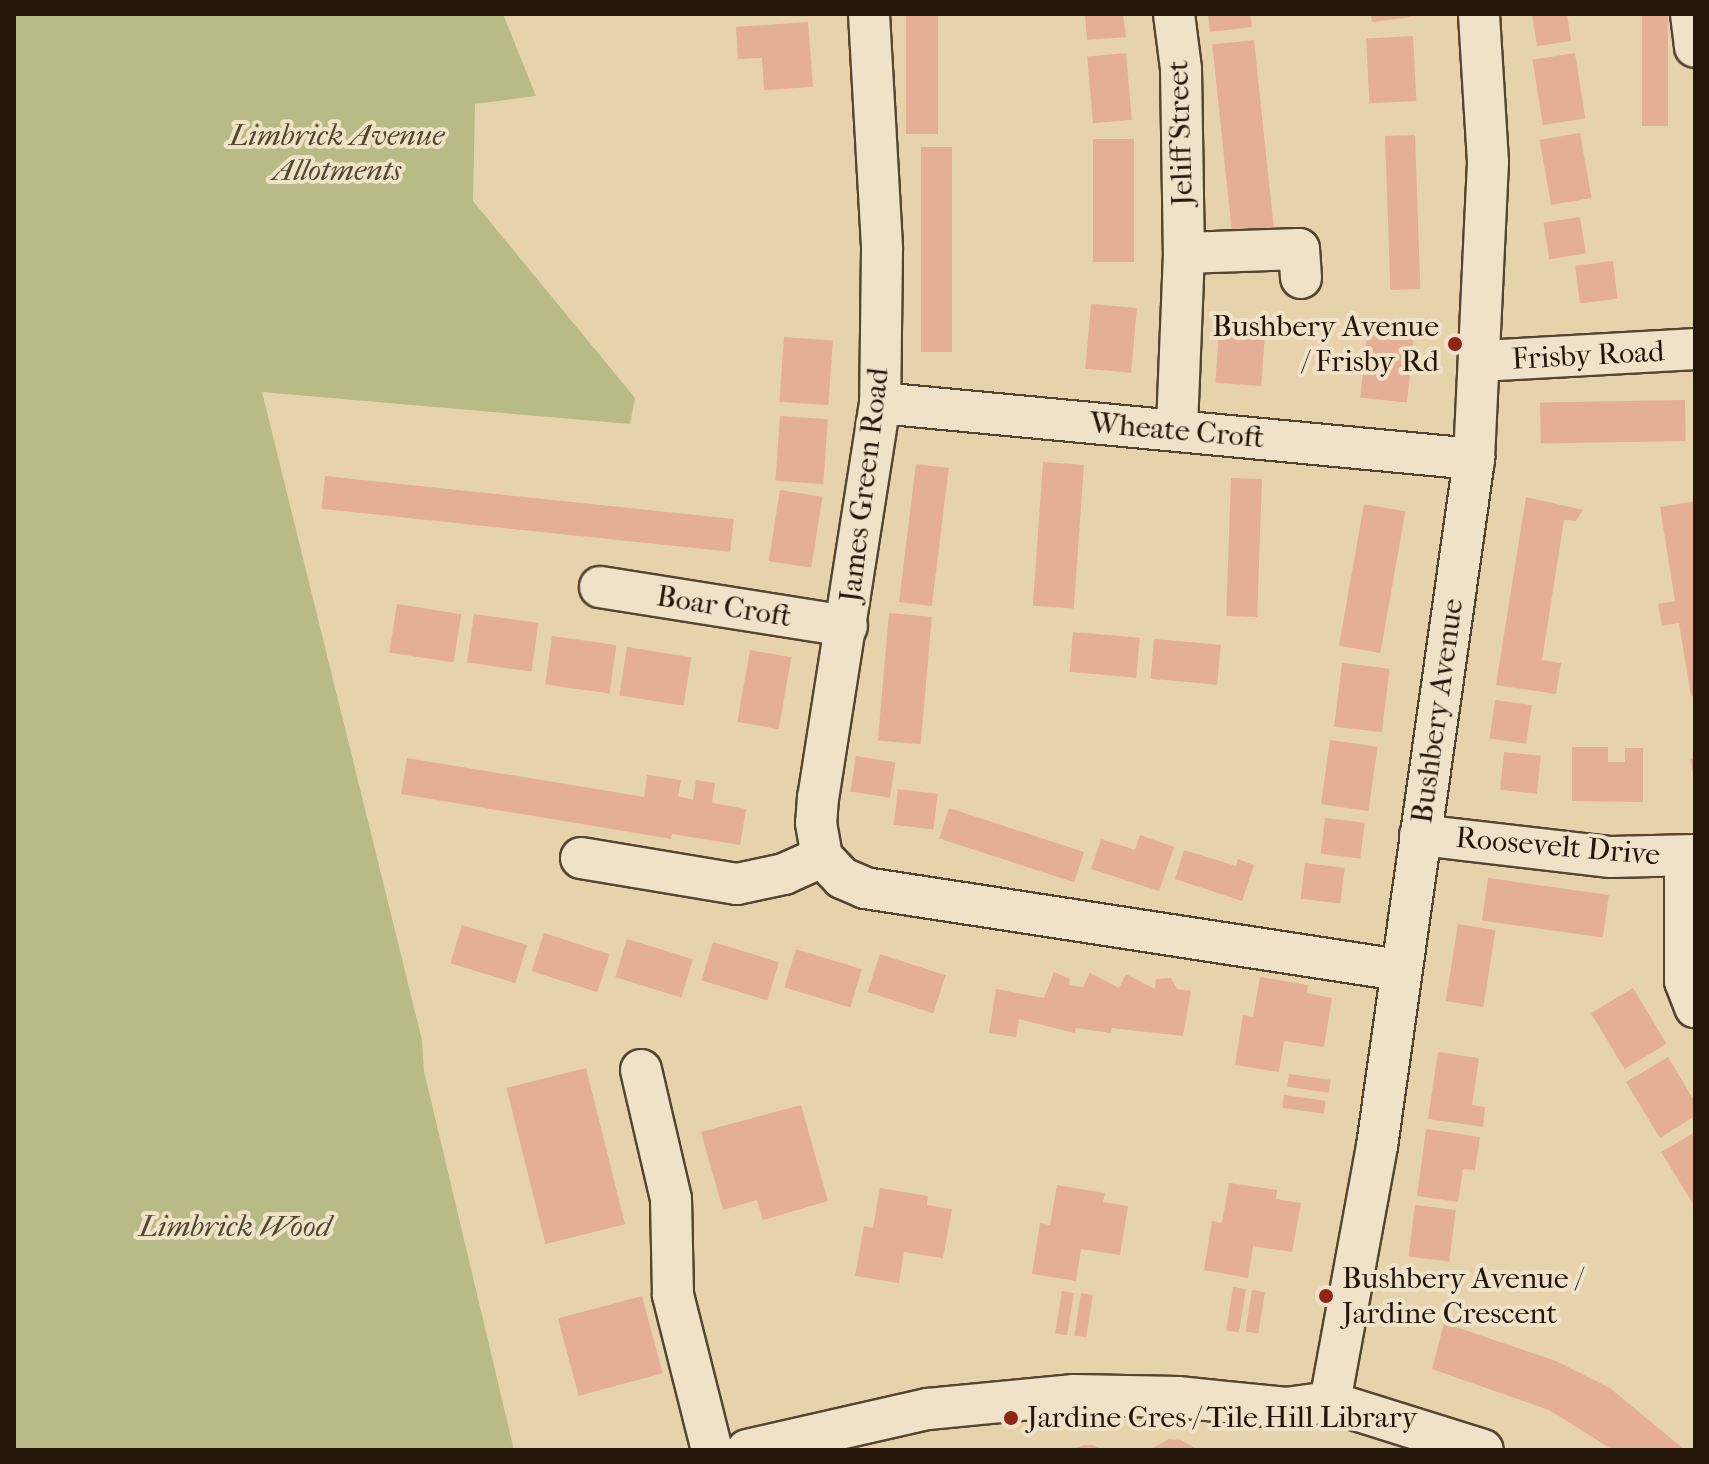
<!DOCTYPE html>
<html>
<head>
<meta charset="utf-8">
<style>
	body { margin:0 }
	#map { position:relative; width:1709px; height:1464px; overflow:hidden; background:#e6d3ac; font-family:"IM FELL French Canon",serif }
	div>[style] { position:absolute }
	.green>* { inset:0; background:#b9bb86 }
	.building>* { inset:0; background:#e5af95; transform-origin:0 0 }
	.roads { filter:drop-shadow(2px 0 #544431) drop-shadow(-2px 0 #544431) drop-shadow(0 2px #544431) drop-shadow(0 -2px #544431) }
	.minor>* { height:40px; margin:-20px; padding:0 20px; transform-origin:20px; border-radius:20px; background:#efe2c9 }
	.dots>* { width:22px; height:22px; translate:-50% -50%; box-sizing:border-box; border:4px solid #efe2c9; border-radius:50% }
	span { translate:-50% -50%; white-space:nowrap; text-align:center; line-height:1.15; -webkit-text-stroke:8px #efe2c9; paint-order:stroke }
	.street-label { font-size:30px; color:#231508 }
	.park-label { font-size:30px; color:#50472e; font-style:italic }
	.poi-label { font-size:30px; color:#231508 }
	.right { translate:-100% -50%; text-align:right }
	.left { translate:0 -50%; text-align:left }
	.frame { position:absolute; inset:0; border:16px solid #231508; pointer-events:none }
</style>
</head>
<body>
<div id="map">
	<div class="green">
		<i style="clip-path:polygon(14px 14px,503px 14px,536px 96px,475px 104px,473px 201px,635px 398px,630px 424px,262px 392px,422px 1040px,424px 1071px,514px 1450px,14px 1450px)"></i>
	</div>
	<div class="building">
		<i style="left:906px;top:14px;width:32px;height:120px"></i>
		<i style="clip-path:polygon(1085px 14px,1123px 14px,1126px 37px,1087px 40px)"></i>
		<i style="clip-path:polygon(1208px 14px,1250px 14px,1252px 27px,1210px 32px)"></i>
		<i style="clip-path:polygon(1371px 14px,1411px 14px,1411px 17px,1372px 22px)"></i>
		<i style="clip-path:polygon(1532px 14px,1567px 14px,1571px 41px,1537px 46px)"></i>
		<i style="left:1642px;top:14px;width:26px;height:112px"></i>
		<i style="clip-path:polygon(808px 22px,813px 87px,764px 90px,762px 58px,738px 59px,736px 27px)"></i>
		<i style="left:1413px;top:36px;width:65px;height:47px;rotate:87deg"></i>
		<i style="left:1254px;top:40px;width:192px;height:42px;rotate:84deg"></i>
		<i style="left:1126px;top:53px;width:67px;height:39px;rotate:85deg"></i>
		<i style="left:1575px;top:53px;width:66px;height:43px;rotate:81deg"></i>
		<i style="left:1580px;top:133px;width:66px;height:41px;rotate:80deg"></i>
		<i style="left:1415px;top:135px;width:154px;height:30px;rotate:88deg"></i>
		<i style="left:1093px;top:139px;width:41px;height:123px"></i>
		<i style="left:921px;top:147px;width:31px;height:205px"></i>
		<i style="left:1580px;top:217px;width:37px;height:37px;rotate:81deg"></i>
		<i style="left:1613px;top:261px;width:38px;height:38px;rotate:83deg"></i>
		<i style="left:1091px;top:304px;width:46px;height:65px;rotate:5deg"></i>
		<i style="left:1220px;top:317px;width:46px;height:66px;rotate:4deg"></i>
		<i style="left:1367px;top:333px;width:47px;height:65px;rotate:6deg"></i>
		<i style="left:784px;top:337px;width:49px;height:65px;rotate:4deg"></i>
		<i style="left:1685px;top:400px;width:41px;height:145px;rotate:89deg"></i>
		<i style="left:780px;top:416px;width:48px;height:65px;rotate:4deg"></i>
		<i style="left:1043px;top:462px;width:41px;height:144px;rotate:4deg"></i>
		<i style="left:916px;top:464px;width:33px;height:139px;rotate:7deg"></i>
		<i style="left:325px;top:476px;width:411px;height:33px;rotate:6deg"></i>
		<i style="left:1231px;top:478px;width:31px;height:138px;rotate:2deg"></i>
		<i style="left:780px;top:490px;width:43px;height:72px;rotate:9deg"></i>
		<i style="clip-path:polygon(1526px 497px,1583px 510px,1576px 521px,1564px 520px,1542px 660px,1561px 663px,1556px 694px,1496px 685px)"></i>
		<i style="clip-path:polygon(1695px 501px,1695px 695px,1691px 696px,1679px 623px,1662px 626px,1658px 604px,1675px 601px,1660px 507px)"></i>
		<i style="left:1364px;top:504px;width:42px;height:144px;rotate:10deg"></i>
		<i style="left:397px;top:604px;width:65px;height:49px;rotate:9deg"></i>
		<i style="left:889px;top:613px;width:43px;height:128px;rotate:5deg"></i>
		<i style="left:474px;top:614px;width:65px;height:49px;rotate:8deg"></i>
		<i style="left:1073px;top:632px;width:67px;height:40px;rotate:5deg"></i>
		<i style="left:552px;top:636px;width:65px;height:49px;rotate:8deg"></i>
		<i style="left:1154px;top:639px;width:67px;height:40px;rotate:5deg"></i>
		<i style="left:627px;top:647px;width:65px;height:49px;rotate:9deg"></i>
		<i style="left:750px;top:650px;width:42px;height:73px;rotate:10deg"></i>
		<i style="left:1342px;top:663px;width:48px;height:64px;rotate:7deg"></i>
		<i style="left:1495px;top:700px;width:37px;height:39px;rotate:8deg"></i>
		<i style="left:1330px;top:740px;width:48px;height:65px;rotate:8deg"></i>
		<i style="clip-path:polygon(1572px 747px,1608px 747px,1608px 762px,1625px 762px,1625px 748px,1643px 748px,1643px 802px,1572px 801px)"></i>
		<i style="left:1504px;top:752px;width:37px;height:38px;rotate:6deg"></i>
		<i style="left:856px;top:756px;width:40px;height:36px;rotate:9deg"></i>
		<i style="clip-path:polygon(407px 758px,644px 797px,647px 775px,681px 780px,678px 796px,693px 800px,696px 780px,715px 783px,712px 803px,746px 809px,740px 845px,672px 834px,671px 839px,401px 794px)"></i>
		<i style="clip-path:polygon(1695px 758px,1695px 777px,1694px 777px,1690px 759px)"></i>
		<i style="left:898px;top:789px;width:40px;height:36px;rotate:7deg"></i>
		<i style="left:949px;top:808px;width:142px;height:32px;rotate:18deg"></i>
		<i style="left:1325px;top:818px;width:40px;height:36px;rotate:7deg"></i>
		<i style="clip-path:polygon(1140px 835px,1174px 847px,1159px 891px,1091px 869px,1101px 839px,1135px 850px)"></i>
		<i style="clip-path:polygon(1184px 850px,1236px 866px,1238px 859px,1254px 865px,1242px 901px,1175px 879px)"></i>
		<i style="left:1305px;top:863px;width:40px;height:36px;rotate:7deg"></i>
		<i style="left:1488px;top:878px;width:122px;height:43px;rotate:8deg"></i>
		<i style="left:1458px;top:924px;width:38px;height:78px;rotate:9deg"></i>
		<i style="left:462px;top:925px;width:68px;height:40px;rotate:17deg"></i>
		<i style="left:544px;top:933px;width:69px;height:40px;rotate:18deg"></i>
		<i style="left:627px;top:939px;width:69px;height:40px;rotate:17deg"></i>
		<i style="left:713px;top:942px;width:69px;height:40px;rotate:17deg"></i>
		<i style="left:796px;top:949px;width:69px;height:40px;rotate:17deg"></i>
		<i style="left:880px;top:954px;width:69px;height:40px;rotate:18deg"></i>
		<i style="clip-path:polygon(1054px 972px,1070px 979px,1069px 985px,1083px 987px,1090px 973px,1119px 988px,1126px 974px,1155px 989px,1156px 979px,1171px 978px,1177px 989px,1191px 991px,1183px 1036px,1112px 1028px,1111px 1033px,1076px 1028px,1075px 1033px,1019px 1019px,1016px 1037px,989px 1033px,996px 989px,1044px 998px)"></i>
		<i style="clip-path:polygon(1260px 977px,1308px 985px,1307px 993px,1332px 998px,1324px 1047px,1284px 1041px,1279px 1072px,1235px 1065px,1243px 1015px,1253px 1017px)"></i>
		<i style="left:1633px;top:988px;width:65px;height:49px;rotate:59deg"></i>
		<i style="clip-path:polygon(1438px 1052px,1479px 1058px,1472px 1105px,1485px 1107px,1483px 1127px,1428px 1119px)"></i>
		<i style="clip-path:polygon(1668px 1057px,1695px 1102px,1695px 1116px,1660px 1138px,1626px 1082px)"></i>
		<i style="left:586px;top:1068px;width:161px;height:82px;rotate:76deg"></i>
		<i style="left:1289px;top:1074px;width:42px;height:13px;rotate:8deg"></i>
		<i style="left:1284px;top:1095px;width:42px;height:13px;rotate:8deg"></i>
		<i style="clip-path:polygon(801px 1105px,828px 1201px,763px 1220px,757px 1200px,723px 1210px,701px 1132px)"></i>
		<i style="clip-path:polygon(1426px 1129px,1480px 1137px,1475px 1170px,1463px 1169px,1458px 1202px,1417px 1196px)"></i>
		<i style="clip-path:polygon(1695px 1132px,1695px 1207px,1661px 1152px)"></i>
		<i style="clip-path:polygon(1229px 1183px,1277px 1190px,1276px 1199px,1301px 1203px,1292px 1252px,1253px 1246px,1248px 1278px,1204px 1270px,1212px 1221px,1222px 1223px)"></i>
		<i style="clip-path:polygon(1057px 1185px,1105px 1193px,1103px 1202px,1128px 1206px,1120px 1255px,1081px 1249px,1076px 1281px,1032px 1274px,1040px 1223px,1050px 1225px)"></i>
		<i style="clip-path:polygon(880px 1188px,928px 1196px,927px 1205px,952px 1209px,943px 1258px,904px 1252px,899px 1283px,855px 1276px,864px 1226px,873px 1228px)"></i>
		<i style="left:1415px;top:1205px;width:41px;height:52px;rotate:7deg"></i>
		<i style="left:1233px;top:1287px;width:13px;height:44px;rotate:9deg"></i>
		<i style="left:1252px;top:1290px;width:13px;height:42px;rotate:9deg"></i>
		<i style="left:1062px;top:1291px;width:12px;height:43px;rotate:9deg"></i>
		<i style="left:1081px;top:1293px;width:12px;height:43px;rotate:9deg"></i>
		<i style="left:642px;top:1296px;width:80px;height:87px;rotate:75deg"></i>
		<i style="clip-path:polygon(1444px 1323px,1556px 1361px,1610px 1388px,1685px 1450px,1613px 1450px,1549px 1410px,1432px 1369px)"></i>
		<i style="clip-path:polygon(1169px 1439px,1181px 1440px,1198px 1450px,1149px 1450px)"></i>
		<i style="clip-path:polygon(1084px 1445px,1093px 1445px,1104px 1450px,1069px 1450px)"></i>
	</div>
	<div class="roads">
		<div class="minor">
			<i style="left:869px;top:14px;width:236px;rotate:86.8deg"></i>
			<i style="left:882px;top:250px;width:153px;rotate:90.7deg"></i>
			<i style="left:880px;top:403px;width:399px;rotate:98.9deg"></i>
			<i style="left:818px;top:797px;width:26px;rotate:94deg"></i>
			<i style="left:816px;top:823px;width:35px;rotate:80deg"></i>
			<i style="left:822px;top:857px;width:29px;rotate:46deg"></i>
			<i style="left:842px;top:878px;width:25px;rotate:23deg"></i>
			<i style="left:865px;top:888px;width:540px;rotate:8.73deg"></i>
			<i style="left:1174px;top:14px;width:55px;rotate:82.7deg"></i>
			<i style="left:1181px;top:69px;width:184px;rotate:89.1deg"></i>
			<i style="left:1184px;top:253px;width:178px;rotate:92.3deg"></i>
			<i style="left:1691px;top:14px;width:33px;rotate:83deg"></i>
			<i style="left:1184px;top:253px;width:115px;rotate:-2deg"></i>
			<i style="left:1299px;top:249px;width:29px;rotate:86deg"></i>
			<i style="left:1481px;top:361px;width:214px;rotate:-3.2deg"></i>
			<i style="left:880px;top:403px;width:597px;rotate:5.39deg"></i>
			<i style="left:600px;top:587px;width:250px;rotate:9deg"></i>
			<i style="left:1420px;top:835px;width:192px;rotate:6.6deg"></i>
			<i style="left:1611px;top:857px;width:84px;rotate:-1.4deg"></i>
			<i style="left:1685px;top:856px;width:125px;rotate:90deg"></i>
			<i style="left:1685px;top:981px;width:28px;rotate:69deg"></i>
			<i style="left:581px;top:858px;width:158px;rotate:9.5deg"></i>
			<i style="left:737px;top:884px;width:48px;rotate:-12deg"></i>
			<i style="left:784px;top:874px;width:42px;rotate:-24.1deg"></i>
			<i style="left:641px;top:1070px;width:132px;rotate:76.9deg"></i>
			<i style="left:671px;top:1199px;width:96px;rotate:88.8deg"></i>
			<i style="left:673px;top:1295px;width:160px;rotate:75.9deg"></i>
			<i style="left:1330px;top:1402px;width:260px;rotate:-79.6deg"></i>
			<i style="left:1377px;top:1146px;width:694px;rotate:-81.96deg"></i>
			<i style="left:1474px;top:459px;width:297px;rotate:-87.3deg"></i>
			<i style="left:1488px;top:162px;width:148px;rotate:-93.5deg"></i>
			<i style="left:747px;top:1450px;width:186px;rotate:-12.8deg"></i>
			<i style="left:928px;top:1409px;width:147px;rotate:-5.5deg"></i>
			<i style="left:1074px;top:1395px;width:104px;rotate:1.1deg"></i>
			<i style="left:1178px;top:1397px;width:109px;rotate:5.8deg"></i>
			<i style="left:1286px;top:1408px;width:44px;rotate:-7.8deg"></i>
			<i style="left:1330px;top:1402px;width:160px;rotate:17.4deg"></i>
		</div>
	</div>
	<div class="dots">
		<i style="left:1455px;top:344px;background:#8f2418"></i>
		<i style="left:1326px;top:1296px;background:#8f2418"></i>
		<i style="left:1011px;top:1418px;background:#8f2418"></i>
	</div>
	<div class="street-label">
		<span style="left:1181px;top:133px;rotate:-92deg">Jeliff Street</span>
		<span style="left:1588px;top:356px;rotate:-3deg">Frisby Road</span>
		<span style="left:1177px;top:431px;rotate:5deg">Wheate Croft</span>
		<span style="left:865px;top:485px;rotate:-83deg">James Green Road</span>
		<span style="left:724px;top:607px;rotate:9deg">Boar Croft</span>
		<span style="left:1438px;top:711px;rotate:-82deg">Bushbery Avenue</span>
		<span style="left:1558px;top:847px;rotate:5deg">Roosevelt Drive</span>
	</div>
	<div class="park-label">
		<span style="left:337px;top:153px">Limbrick Avenue<br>Allotments</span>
		<span style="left:235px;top:1227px">Limbrick Wood</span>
	</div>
	<div class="poi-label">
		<span class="right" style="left:1439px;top:344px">Bushbery Avenue<br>/ Frisby Rd</span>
		<span class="left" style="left:1342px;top:1296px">Bushbery Avenue /<br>Jardine Crescent</span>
		<span class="left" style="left:1027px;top:1418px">Jardine Cres / Tile Hill Library</span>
	</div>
	<div class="frame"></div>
</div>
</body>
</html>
